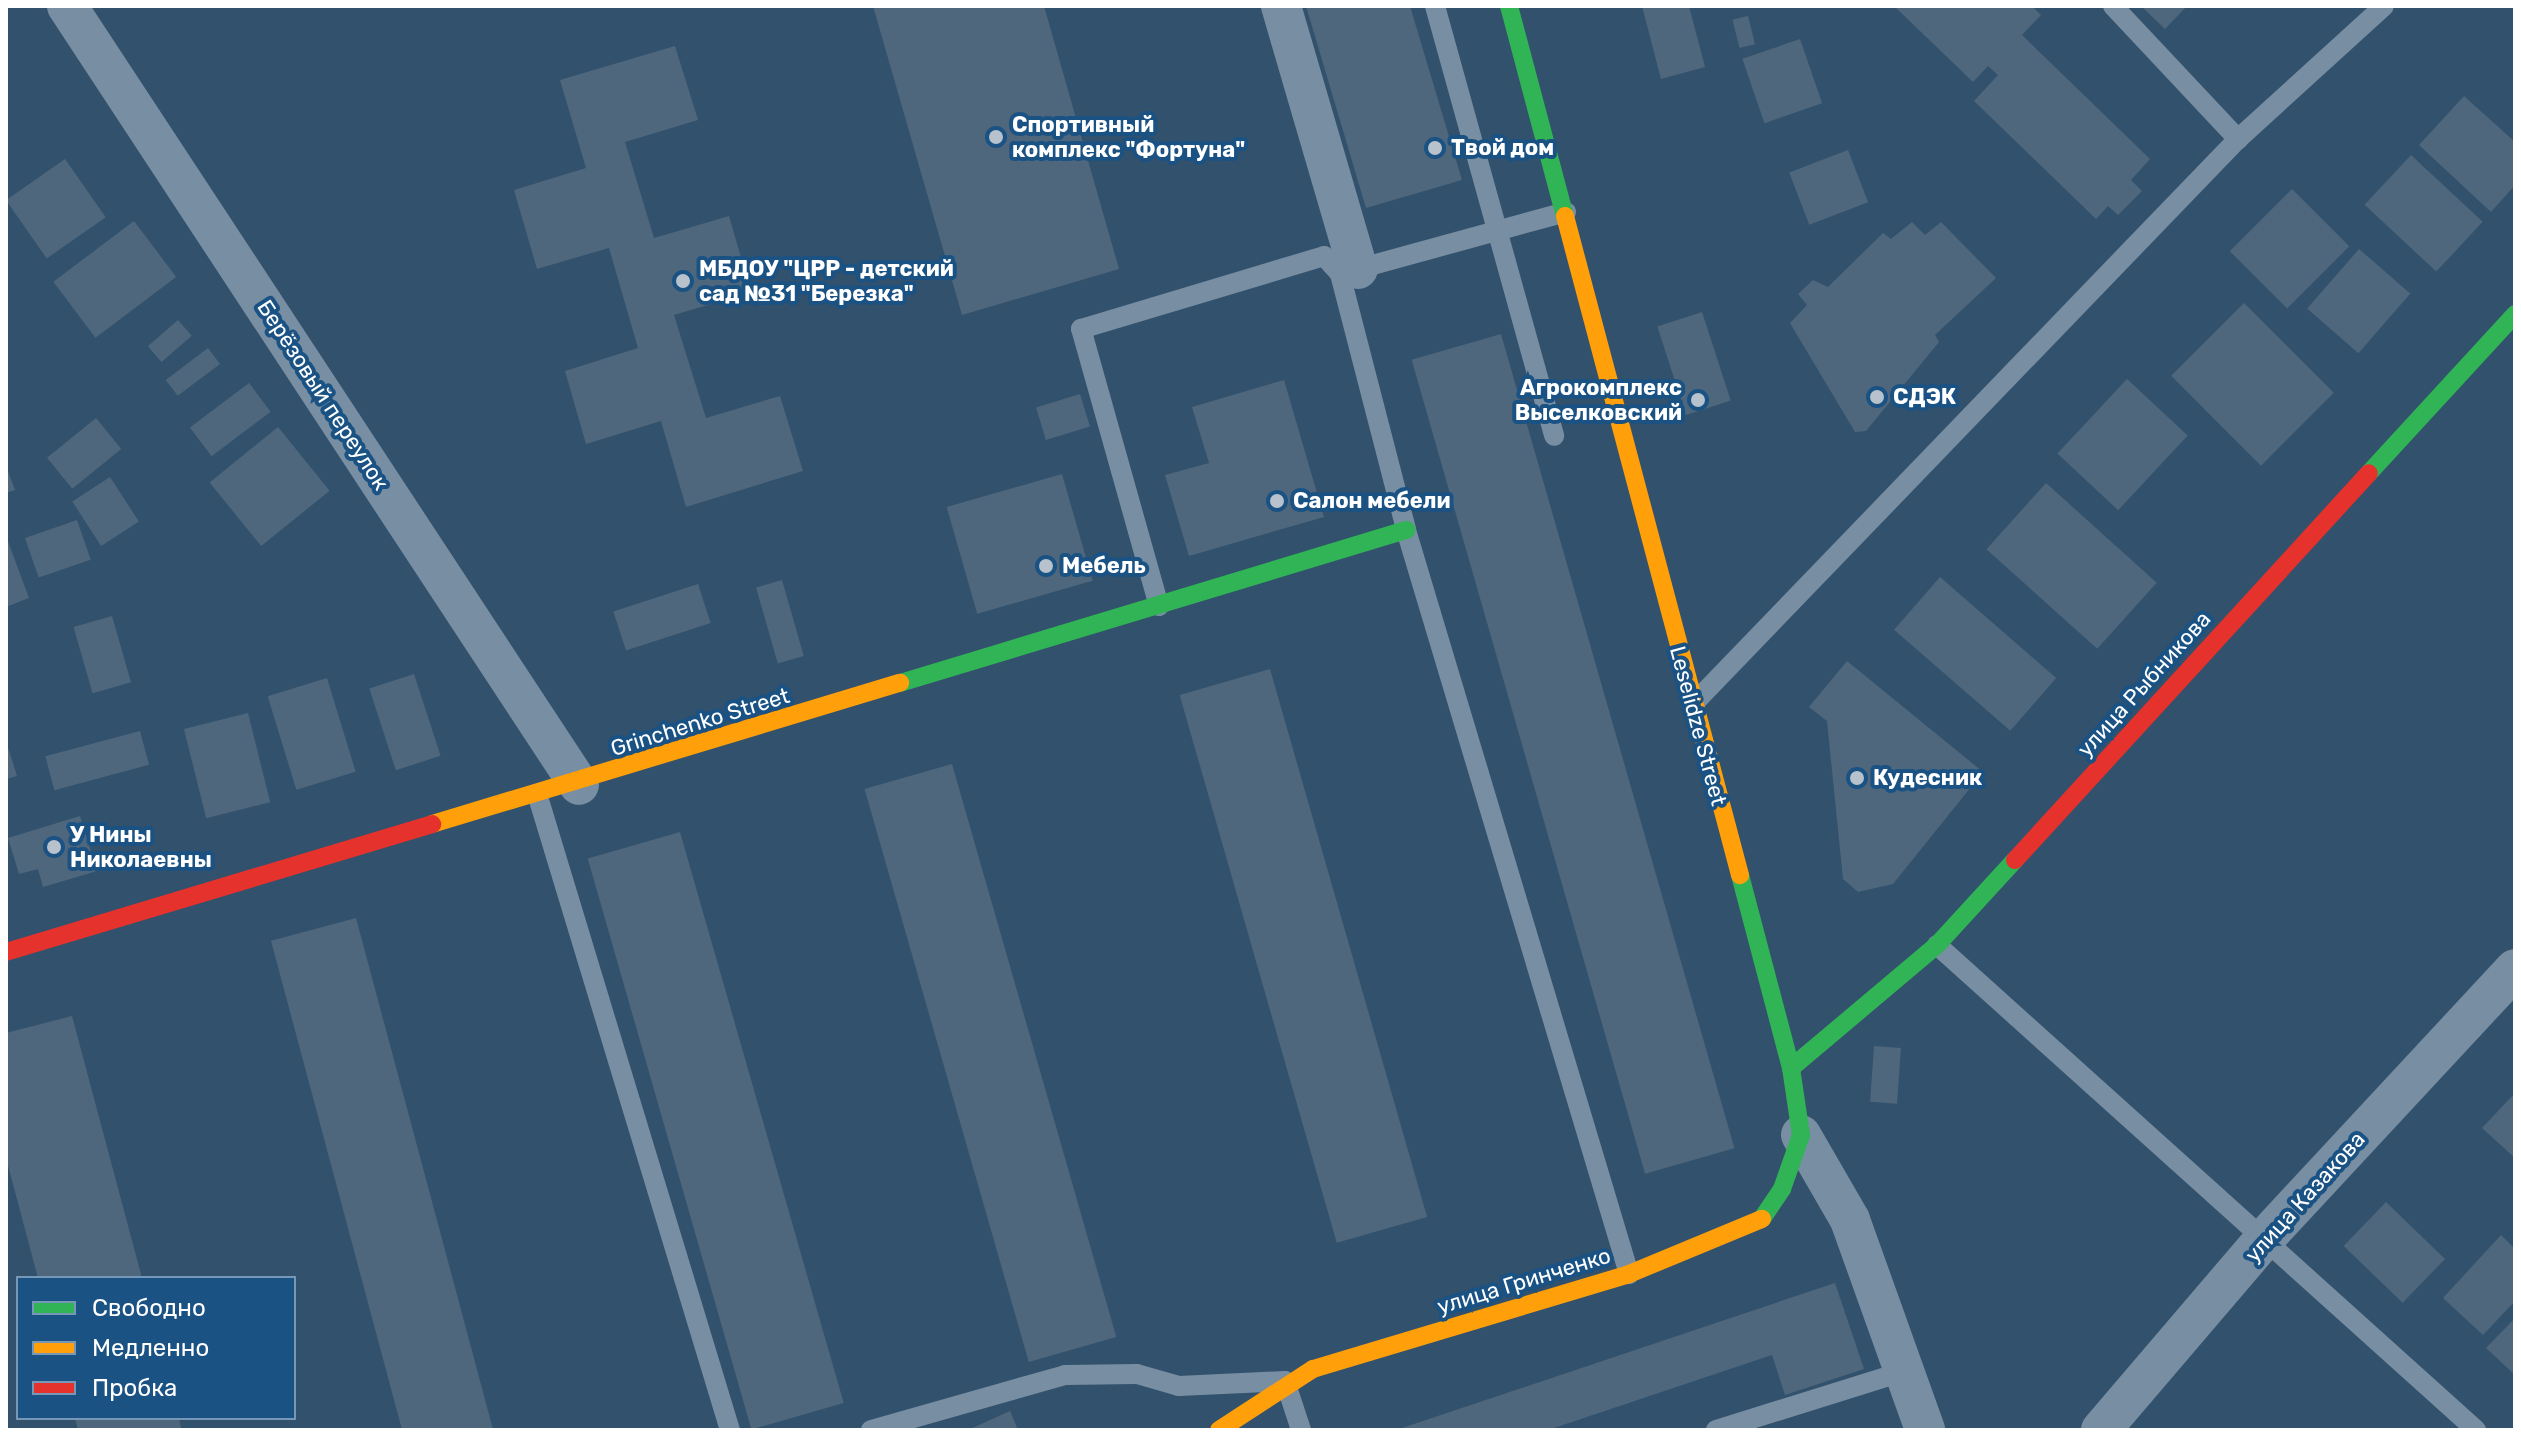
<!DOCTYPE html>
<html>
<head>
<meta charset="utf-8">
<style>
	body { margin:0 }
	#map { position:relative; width:2521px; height:1436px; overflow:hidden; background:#32516c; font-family:Rubik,sans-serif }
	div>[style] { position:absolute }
	.building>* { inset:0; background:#4e677d; transform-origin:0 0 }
	.lane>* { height:20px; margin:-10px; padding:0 10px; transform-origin:10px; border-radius:10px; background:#788ea2 }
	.street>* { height:40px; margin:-20px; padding:0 20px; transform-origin:20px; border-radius:20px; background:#788ea2 }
	.fast>* { height:18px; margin:-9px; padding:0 9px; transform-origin:9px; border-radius:9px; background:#30b455 }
	.slow>* { height:18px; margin:-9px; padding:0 9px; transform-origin:9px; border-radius:9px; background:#ff9f0a }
	.jam>* { height:18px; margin:-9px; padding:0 9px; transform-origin:9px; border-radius:9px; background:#e5322d }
	.dots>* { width:22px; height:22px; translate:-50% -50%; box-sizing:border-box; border:4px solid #1a5284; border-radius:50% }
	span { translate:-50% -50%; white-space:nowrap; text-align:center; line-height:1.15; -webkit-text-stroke:8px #1a5284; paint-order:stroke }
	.poi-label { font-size:22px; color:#fff; font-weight:700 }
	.left { translate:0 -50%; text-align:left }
	.right { translate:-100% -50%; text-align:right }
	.street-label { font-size:22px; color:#fff }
	.frame { position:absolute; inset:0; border:8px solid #fff; pointer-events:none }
	.legend { position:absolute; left:16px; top:1276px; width:280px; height:144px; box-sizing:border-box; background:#1a5284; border:2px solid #7697b5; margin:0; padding:10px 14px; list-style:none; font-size:24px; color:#fff }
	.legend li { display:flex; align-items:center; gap:16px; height:40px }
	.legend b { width:40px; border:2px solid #7697b5 }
</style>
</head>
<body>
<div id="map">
	<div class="building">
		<i style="clip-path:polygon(873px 6px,1044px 6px,1119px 269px,962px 315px)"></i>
		<i style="clip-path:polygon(1306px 6px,1410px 6px,1462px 180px,1366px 208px)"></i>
		<i style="clip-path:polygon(1642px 6px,1689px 6px,1705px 67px,1661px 79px)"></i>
		<i style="clip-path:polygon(1894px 6px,2032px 6px,2041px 15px,2022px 35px,2150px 159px,2131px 180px,2142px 191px,2118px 215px,2108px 206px,2096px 219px,1974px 101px,1998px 75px,1988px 66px,1973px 82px)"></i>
		<i style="clip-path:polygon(2141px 6px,2187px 6px,2165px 29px)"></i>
		<i style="left:1748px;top:16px;width:29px;height:16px;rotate:76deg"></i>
		<i style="left:1800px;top:39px;width:68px;height:61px;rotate:71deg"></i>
		<i style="clip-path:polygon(675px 46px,698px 120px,625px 142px,654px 238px,729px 216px,751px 292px,674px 315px,706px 418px,780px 396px,803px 471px,686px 507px,661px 421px,586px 444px,565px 371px,638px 348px,609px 248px,537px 269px,514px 190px,586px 168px,560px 80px)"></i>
		<i style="clip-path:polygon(2464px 96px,2515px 142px,2515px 185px,2491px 212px,2419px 145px)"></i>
		<i style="left:1848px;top:150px;width:56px;height:63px;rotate:69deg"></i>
		<i style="left:2411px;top:155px;width:98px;height:68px;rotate:43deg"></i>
		<i style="left:65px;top:159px;width:71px;height:72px;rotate:55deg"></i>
		<i style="left:2292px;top:189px;width:81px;height:88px;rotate:45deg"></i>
		<i style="left:134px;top:221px;width:70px;height:101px;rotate:53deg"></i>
		<i style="clip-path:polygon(1912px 222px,1925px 235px,1941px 222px,1996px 278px,1935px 335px,1939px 342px,1866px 431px,1855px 432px,1790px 323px,1807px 305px,1798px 294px,1813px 280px,1828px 287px,1883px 233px,1891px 239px)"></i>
		<i style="left:2359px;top:249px;width:68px;height:79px;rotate:41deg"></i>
		<i style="left:2244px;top:303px;width:127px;height:103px;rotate:45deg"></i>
		<i style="left:1702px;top:312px;width:93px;height:47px;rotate:72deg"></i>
		<i style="left:178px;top:320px;width:21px;height:40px;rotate:49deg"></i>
		<i style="left:1501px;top:334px;width:847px;height:93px;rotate:74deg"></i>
		<i style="left:208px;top:348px;width:20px;height:53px;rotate:53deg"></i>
		<i style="left:2127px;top:379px;width:83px;height:102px;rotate:43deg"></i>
		<i style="clip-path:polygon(1284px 380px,1324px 517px,1189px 556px,1165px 475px,1209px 463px,1192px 407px)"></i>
		<i style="left:249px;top:383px;width:36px;height:74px;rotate:53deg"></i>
		<i style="left:1080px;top:394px;width:34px;height:46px;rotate:73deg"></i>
		<i style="left:96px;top:418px;width:40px;height:63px;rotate:51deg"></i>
		<i style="left:278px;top:427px;width:82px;height:88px;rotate:51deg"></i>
		<i style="clip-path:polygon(6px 466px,15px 490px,6px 493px)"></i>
		<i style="left:1062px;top:474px;width:111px;height:120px;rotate:74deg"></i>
		<i style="left:110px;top:477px;width:53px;height:45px;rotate:57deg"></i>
		<i style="left:2046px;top:483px;width:149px;height:89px;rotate:42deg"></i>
		<i style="left:77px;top:520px;width:42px;height:55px;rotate:71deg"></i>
		<i style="clip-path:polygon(6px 536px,29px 598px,6px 607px)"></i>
		<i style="left:1940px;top:577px;width:154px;height:70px;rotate:41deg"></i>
		<i style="left:782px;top:580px;width:79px;height:27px;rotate:74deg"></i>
		<i style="left:698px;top:584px;width:41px;height:89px;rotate:72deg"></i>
		<i style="left:112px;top:616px;width:69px;height:40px;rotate:74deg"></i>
		<i style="clip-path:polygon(1847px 661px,1983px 772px,1893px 884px,1858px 892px,1843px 879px,1827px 721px,1809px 707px)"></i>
		<i style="left:1270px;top:669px;width:570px;height:94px;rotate:74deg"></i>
		<i style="left:414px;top:674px;width:86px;height:47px;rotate:72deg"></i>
		<i style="left:327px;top:678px;width:98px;height:62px;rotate:73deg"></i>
		<i style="left:248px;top:713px;width:92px;height:66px;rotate:76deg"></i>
		<i style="left:140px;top:731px;width:35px;height:98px;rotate:75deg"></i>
		<i style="clip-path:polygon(6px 741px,17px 776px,6px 779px)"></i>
		<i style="left:952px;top:764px;width:596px;height:91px;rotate:74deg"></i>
		<i style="clip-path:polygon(80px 816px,97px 871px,43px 887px,38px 869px,19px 874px,8px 838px)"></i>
		<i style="left:680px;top:832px;width:594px;height:96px;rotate:74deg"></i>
		<i style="left:356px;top:918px;width:530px;height:88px;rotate:75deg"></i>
		<i style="clip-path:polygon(72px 1016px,142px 1278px,38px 1278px,6px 1158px,6px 1033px)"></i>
		<i style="left:1874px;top:1046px;width:27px;height:56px;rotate:4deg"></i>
		<i style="clip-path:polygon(2515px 1093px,2515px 1158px,2482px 1128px)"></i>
		<i style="left:2386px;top:1202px;width:82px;height:61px;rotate:44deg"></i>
		<i style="clip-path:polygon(2501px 1235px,2515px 1249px,2515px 1301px,2483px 1335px,2443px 1298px)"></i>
		<i style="clip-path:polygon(1835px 1283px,1864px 1369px,1785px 1395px,1772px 1355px,1548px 1430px,1396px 1430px)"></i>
		<i style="clip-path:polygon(2515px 1318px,2515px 1375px,2486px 1348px)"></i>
		<i style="clip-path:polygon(1010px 1411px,1018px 1430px,968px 1430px)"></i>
		<i style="clip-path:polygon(75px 1418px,179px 1418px,181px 1428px,78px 1430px)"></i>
	</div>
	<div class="lane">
		<i style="left:1435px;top:6px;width:446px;rotate:74.5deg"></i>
		<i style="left:2113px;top:6px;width:183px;rotate:46.8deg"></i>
		<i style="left:1566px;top:212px;width:234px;rotate:164.7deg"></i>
		<i style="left:1340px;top:274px;width:264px;rotate:75.5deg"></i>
		<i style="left:1406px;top:530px;width:777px;rotate:73.31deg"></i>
		<i style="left:1159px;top:606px;width:288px;rotate:-105.7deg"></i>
		<i style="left:1081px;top:329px;width:254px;rotate:-16.7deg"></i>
		<i style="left:1324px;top:256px;width:24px;rotate:48deg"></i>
		<i style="left:1695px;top:702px;width:782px;rotate:-46.04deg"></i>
		<i style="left:2238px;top:139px;width:197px;rotate:-42.3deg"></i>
		<i style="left:538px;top:797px;width:661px;rotate:73.13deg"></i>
		<i style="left:1937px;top:945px;width:725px;rotate:41.98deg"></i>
		<i style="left:871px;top:1430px;width:202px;rotate:-15.8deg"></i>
		<i style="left:1065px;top:1375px;width:72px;rotate:-0.8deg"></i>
		<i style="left:1137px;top:1374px;width:44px;rotate:15.9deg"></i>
		<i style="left:1179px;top:1386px;width:106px;rotate:-2.7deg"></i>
		<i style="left:1285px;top:1381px;width:52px;rotate:71.9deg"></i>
		<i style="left:1716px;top:1430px;width:199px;rotate:-17.3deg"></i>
	</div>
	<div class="street">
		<i style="left:67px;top:6px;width:932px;rotate:56.68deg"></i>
		<i style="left:1281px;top:6px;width:274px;rotate:73.7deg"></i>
		<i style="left:1801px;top:1135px;width:98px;rotate:60deg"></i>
		<i style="left:1850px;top:1220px;width:223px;rotate:70.3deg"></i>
		<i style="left:2101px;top:1430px;width:253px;rotate:-49.5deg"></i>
		<i style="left:2265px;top:1238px;width:367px;rotate:-47.1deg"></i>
	</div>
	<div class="fast">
		<i style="left:1509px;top:6px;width:217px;rotate:75.1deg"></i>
		<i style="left:2369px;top:473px;width:216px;rotate:-47.4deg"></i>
		<i style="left:900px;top:683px;width:529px;rotate:-16.82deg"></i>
		<i style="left:1740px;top:875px;width:200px;rotate:75.2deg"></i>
		<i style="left:1791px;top:1068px;width:68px;rotate:81.5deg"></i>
		<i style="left:1801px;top:1135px;width:57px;rotate:109.4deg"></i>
		<i style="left:1782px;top:1189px;width:36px;rotate:124deg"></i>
		<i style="left:1791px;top:1068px;width:191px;rotate:-40.1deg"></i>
		<i style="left:1937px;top:945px;width:115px;rotate:-47.5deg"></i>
	</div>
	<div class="slow">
		<i style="left:1565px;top:216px;width:682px;rotate:75.13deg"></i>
		<i style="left:432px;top:824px;width:489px;rotate:-16.8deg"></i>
		<i style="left:1219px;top:1430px;width:112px;rotate:-33deg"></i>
		<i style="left:1313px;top:1369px;width:330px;rotate:-16.7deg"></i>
		<i style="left:1629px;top:1274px;width:144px;rotate:-22.5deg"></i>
	</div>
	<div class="jam">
		<i style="left:2015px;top:860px;width:524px;rotate:-47.55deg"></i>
		<i style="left:6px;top:952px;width:445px;rotate:-16.7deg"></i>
	</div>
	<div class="dots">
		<i style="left:996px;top:137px;background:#b7c2cc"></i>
		<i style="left:1435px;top:148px;background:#b7c2cc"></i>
		<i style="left:683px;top:281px;background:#b7c2cc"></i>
		<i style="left:1877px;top:397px;background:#b7c2cc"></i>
		<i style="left:1698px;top:400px;background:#b7c2cc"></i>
		<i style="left:1277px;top:501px;background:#b7c2cc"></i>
		<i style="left:1046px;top:566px;background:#b7c2cc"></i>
		<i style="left:1857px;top:778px;background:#b7c2cc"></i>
		<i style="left:54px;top:847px;background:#b7c2cc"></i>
	</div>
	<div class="poi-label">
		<span class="left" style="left:1012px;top:137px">Спортивный<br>комплекс "Фортуна"</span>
		<span class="left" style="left:1451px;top:148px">Твой дом</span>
		<span class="left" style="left:699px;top:281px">МБДОУ "ЦРР - детский<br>сад №31 "Березка"</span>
		<span class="right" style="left:1682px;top:400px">Агрокомплекс<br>Выселковский</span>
		<span class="left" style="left:1893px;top:397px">СДЭК</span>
		<span class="left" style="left:1293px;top:501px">Салон мебели</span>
		<span class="left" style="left:1062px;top:566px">Мебель</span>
		<span class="left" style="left:1873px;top:778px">Кудесник</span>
		<span class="left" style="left:70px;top:847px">У Нины<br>Николаевны</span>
	</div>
	<div class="street-label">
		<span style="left:323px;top:395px;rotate:57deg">Берёзовый переулок</span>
		<span style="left:2144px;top:684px;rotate:-48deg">улица Рыбникова</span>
		<span style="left:700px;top:722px;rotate:-17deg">Grinchenko Street</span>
		<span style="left:1698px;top:726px;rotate:75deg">Leselidze Street</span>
		<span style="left:2305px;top:1197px;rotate:-48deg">улица Казакова</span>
		<span style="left:1524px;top:1281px;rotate:-17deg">улица Гринченко</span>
	</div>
	<div class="frame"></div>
	<ul class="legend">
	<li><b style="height:10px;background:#30b455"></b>Свободно</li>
	<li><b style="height:10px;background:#ff9f0a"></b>Медленно</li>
	<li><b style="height:10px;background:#e5322d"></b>Пробка</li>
	</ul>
</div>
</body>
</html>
